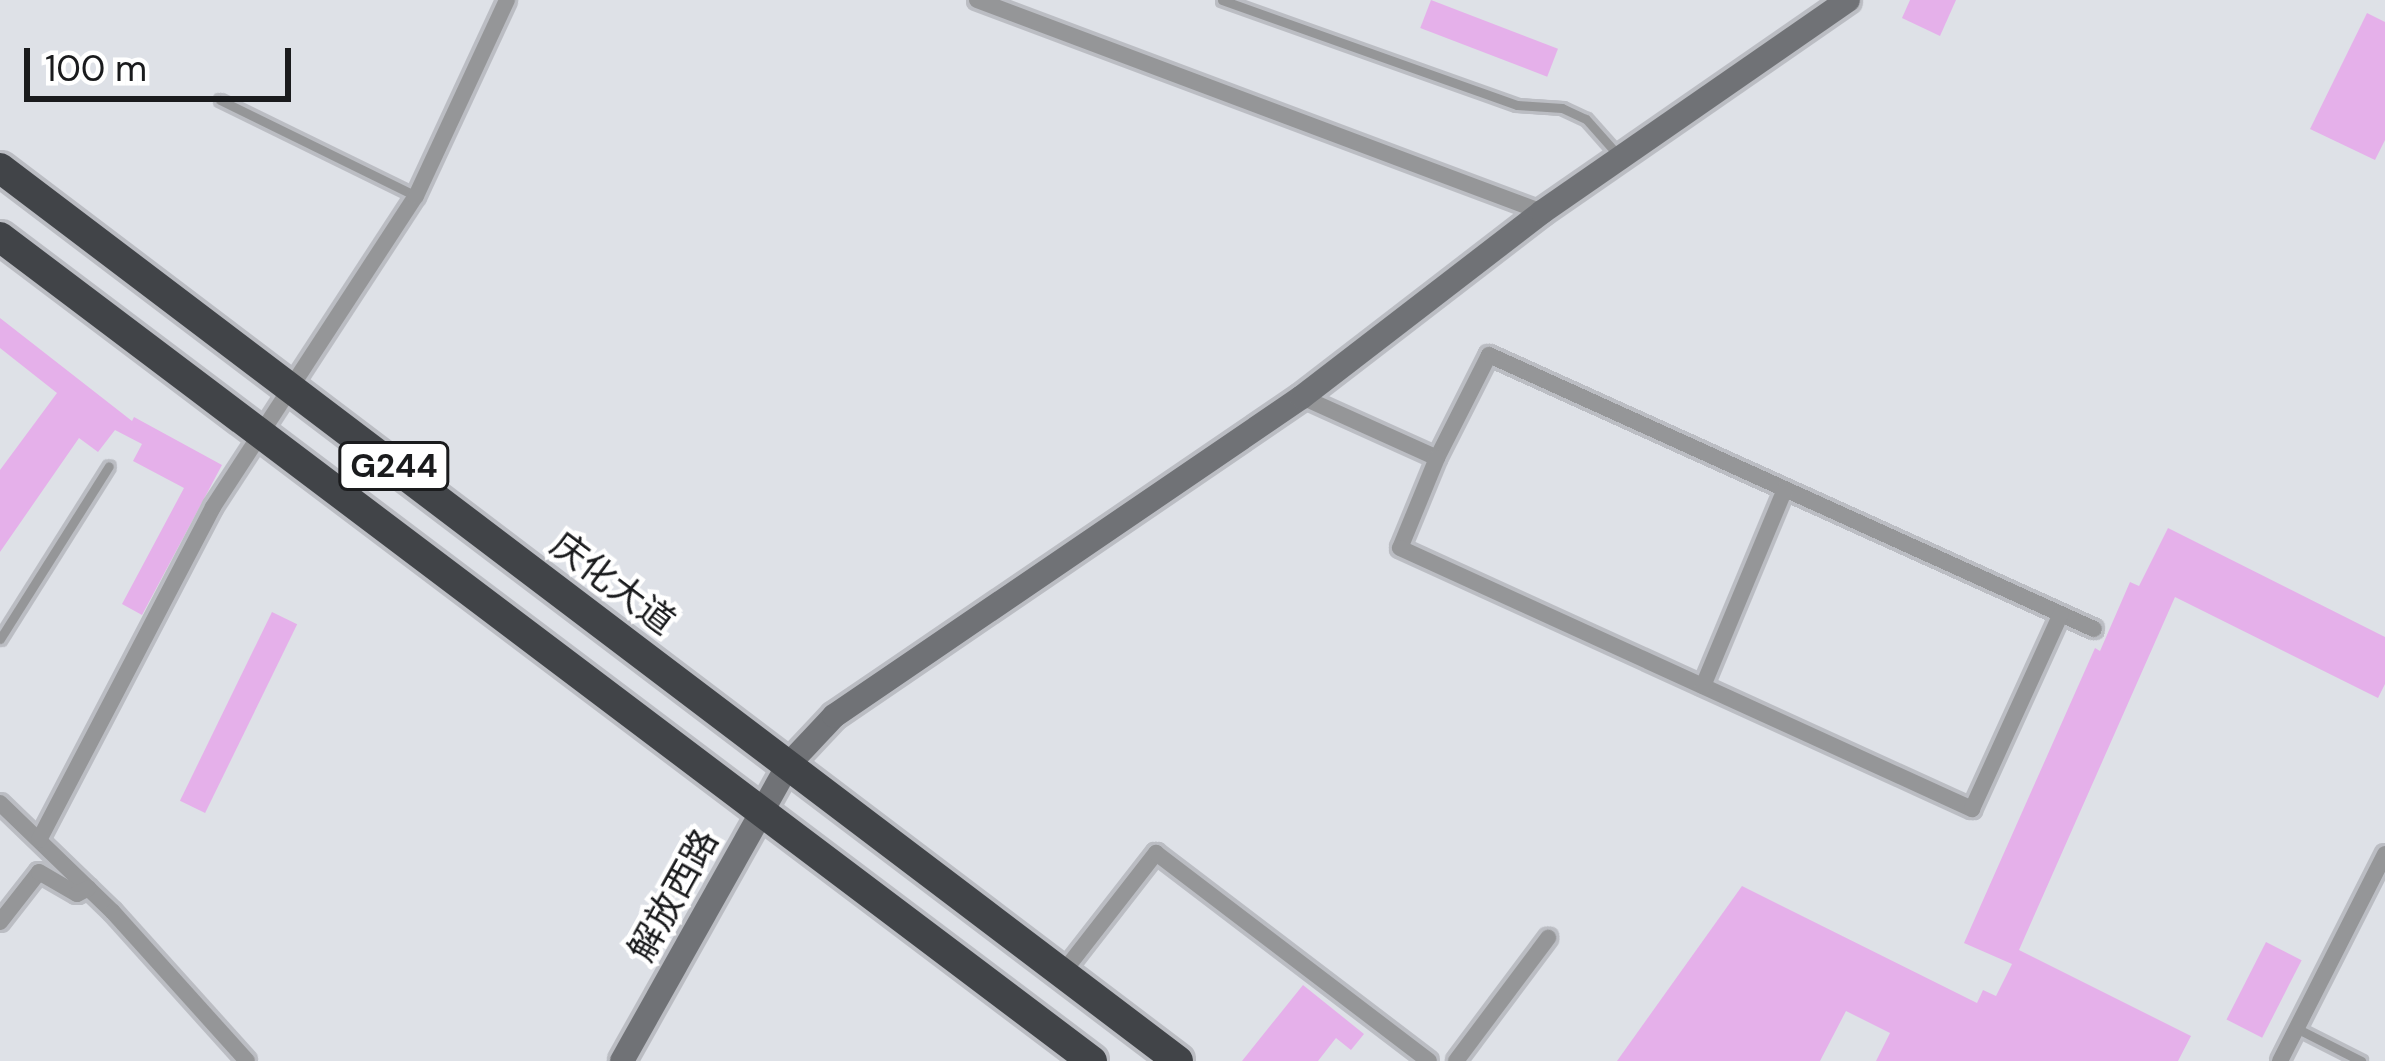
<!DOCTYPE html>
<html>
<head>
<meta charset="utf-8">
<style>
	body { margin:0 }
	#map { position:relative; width:2385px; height:1061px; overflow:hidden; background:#dee1e7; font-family:"DM Sans","Noto Sans SC",sans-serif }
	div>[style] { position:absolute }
	.building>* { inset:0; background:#e5b0ea; transform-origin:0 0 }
	.roads { filter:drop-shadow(3px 0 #bbbdc3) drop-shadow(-3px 0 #bbbdc3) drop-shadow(0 3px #bbbdc3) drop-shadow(0 -3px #bbbdc3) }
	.lane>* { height:9px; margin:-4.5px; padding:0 4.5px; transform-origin:4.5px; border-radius:4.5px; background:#959698 }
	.street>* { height:16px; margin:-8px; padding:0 8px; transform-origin:8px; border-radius:8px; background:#959698 }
	.secondary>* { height:24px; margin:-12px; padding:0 12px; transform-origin:12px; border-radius:12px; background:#707276 }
	.highway>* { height:30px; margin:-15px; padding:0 15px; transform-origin:15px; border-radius:15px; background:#414448 }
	span { translate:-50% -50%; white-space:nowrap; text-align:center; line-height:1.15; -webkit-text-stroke:9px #fff; paint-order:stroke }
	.shield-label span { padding:3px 9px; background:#fff; border:3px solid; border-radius:9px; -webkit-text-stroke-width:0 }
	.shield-label { font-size:33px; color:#1a1b1d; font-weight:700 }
	.street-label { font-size:36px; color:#1a1b1d }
	.scale { position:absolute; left:24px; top:48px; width:267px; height:54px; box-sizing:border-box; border:6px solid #1a1b1d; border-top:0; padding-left:15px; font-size:36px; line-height:42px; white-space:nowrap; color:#1a1b1d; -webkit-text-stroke:9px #fff; paint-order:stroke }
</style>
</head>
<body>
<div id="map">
	<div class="building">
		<i style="left:1431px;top:0;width:136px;height:30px;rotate:21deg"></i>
		<i style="clip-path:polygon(1910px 0,1956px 0,1940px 36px,1902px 18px)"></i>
		<i style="clip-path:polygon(2367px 13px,2385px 22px,2385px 140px,2375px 160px,2310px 129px)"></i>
		<i style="clip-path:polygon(0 318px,132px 421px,134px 417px,222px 465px,142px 615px,122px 604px,184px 488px,133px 461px,142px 444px,115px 430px,98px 452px,79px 438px,0 552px,0 470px,57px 393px,0 348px)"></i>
		<i style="clip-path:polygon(2168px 528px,2385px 637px,2385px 684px,2378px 698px,2175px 597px,2019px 950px,2191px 1036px,2178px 1061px,1876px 1061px,1890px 1033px,1846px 1011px,1820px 1061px,1617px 1061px,1742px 886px,1977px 1003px,1983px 990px,1996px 996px,2012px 964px,1964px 943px,2095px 648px,2100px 651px,2130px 582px,2139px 586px)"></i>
		<i style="left:272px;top:612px;width:28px;height:210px;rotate:26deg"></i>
		<i style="left:2266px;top:942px;width:40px;height:87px;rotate:27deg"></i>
		<i style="clip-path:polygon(1303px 985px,1364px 1034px,1351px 1050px,1336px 1038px,1318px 1061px,1242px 1061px)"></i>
	</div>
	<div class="roads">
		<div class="lane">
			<i style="left:1222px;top:0;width:313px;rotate:19.6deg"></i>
			<i style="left:1517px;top:105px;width:45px;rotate:3.8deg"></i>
			<i style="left:1562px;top:108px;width:26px;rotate:25deg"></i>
			<i style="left:1586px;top:119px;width:48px;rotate:48.4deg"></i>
			<i style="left:220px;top:100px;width:218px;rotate:26.1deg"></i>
			<i style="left:0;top:639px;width:204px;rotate:-57.8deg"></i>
			<i style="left:2298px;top:1029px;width:71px;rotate:26.9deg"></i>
		</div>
		<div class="street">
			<i style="left:977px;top:0;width:603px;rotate:20.57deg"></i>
			<i style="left:1302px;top:397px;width:148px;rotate:24.3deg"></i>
			<i style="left:1437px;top:458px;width:115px;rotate:-63.2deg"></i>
			<i style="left:1489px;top:355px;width:664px;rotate:24.37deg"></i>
			<i style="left:1437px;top:458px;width:97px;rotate:112.3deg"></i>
			<i style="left:1400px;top:548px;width:629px;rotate:24.53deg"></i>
			<i style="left:1972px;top:809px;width:214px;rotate:-65.5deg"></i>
			<i style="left:1703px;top:686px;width:213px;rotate:-67.4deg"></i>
			<i style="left:0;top:803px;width:157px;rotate:44deg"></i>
			<i style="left:113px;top:912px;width:200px;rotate:48deg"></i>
			<i style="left:39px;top:840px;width:376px;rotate:-62.4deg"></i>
			<i style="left:213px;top:507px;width:371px;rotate:-56.9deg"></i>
			<i style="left:416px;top:196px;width:216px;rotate:-65.1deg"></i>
			<i style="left:0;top:922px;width:63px;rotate:-52deg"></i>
			<i style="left:39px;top:872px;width:44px;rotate:30.1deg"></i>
			<i style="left:77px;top:894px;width:13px;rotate:-27deg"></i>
			<i style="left:1061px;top:975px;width:155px;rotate:-52.1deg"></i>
			<i style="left:1156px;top:853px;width:343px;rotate:37.3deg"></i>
			<i style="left:1456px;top:1061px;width:154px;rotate:-53.2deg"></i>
			<i style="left:2280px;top:1061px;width:232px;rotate:-63.1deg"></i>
		</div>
		<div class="secondary">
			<i style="left:622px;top:1061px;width:339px;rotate:-60.7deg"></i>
			<i style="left:788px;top:765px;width:67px;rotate:-46.8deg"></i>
			<i style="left:834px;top:716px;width:566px;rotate:-34.28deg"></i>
			<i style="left:1302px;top:397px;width:303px;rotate:-37.6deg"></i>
			<i style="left:1542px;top:212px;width:372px;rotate:-34.7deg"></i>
		</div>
		<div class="highway">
			<i style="left:0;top:168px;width:1478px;rotate:37.16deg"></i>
			<i style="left:0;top:237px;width:1368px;rotate:37.04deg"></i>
		</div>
	</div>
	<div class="shield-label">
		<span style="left:394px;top:466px">G244</span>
	</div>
	<div class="street-label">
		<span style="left:613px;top:583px;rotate:37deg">庆化大道</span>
		<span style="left:673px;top:895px;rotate:-61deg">解放西路</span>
	</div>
	<div class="scale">100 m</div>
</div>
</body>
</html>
